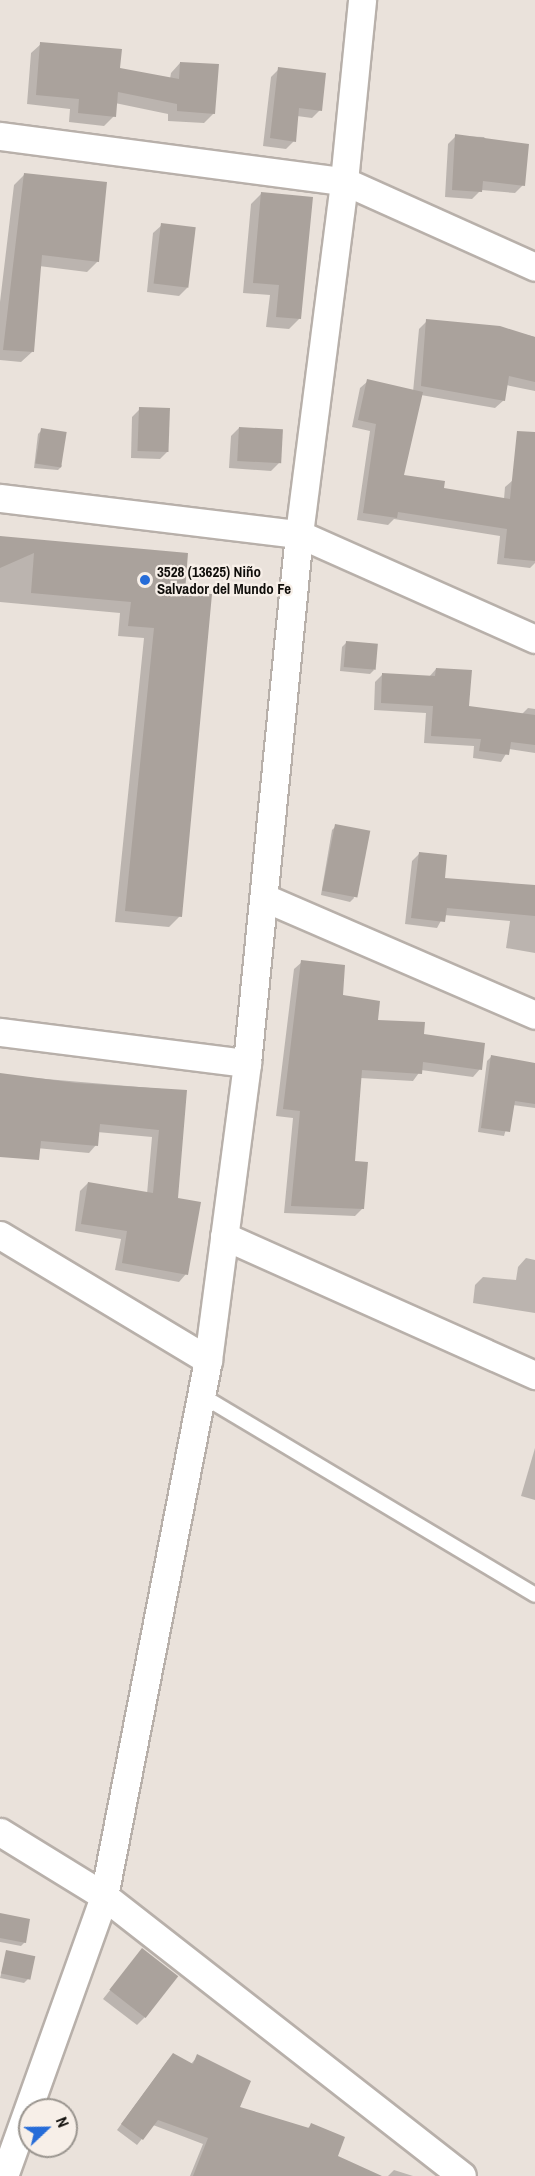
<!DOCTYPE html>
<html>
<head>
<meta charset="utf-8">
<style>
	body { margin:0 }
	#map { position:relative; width:535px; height:2176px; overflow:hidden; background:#eae2db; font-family:"Archivo Narrow",sans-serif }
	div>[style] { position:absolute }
	.shadow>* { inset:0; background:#0003 }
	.building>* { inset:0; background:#aaa29c; transform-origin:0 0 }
	.roads { filter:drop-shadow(2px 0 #b8b0aa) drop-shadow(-2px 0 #b8b0aa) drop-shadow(0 2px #b8b0aa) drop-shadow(0 -2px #b8b0aa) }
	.service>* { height:14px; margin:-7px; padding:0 7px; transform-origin:7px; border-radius:7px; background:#fff }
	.minor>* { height:27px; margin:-13.5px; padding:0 13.5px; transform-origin:13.5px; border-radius:13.5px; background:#fff }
	.dots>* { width:16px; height:16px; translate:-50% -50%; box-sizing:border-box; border:3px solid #f7efe8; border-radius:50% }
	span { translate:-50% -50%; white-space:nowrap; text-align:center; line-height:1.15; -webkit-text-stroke:4.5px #f7efe8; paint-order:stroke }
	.poi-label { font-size:15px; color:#0f0d0a; font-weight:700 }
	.left { translate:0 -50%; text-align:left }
	.north { position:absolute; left:18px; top:2098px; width:60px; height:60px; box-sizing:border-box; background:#f7efe8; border:2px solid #9a958f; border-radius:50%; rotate:68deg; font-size:16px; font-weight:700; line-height:24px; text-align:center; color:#0f0d0a }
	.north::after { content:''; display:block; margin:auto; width:21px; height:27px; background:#266cd8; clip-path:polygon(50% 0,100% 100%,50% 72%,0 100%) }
</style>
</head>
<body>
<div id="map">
	<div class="shadow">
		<i style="clip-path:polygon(41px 44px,118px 69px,170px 79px,171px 73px,180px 63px,214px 113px,204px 123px,168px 121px,168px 114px,115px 103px,114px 116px,104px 126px,69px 122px,70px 109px,27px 104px,31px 53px)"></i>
		<i style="clip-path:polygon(279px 69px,320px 110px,312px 118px,297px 116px,294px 141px,286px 149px,263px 146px,271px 77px)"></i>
		<i style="clip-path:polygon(456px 136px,484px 137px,523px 185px,515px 193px,481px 190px,472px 199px,445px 197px,448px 144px)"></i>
		<i style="clip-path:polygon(25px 174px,98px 261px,87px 272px,39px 266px,32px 352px,21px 362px,0 360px,0 302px,14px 185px)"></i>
		<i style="clip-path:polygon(261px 194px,300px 318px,289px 329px,266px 327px,270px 295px,243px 293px,251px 204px)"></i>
		<i style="clip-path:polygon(162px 225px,187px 288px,179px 296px,147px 292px,153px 233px)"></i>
		<i style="clip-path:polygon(427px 321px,500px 328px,535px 337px,535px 391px,506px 385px,504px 400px,495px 408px,421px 395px,402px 476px,442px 489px,504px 499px,505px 487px,513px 480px,535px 482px,535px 563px,530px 568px,497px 564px,500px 536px,394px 519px,388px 525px,357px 520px,370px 431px,352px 427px,360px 388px,368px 381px,413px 392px,419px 329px)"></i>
		<i style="clip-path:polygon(140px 409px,168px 451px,160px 459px,131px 458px,132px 417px)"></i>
		<i style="clip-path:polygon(239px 428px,279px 463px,271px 471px,229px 468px,231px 436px)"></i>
		<i style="clip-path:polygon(42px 430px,62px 466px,58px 470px,34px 468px,38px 434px)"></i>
		<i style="clip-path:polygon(0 537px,184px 593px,180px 916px,169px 927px,115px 922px,144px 638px,118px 636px,120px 613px,0 602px)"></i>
		<i style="clip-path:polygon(346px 643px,374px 670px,370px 674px,340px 671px,342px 647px)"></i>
		<i style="clip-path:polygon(436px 669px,468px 708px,522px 714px,528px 708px,535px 709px,535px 753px,509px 749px,501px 762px,473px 758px,474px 746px,424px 743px,426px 713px,374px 710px,375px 682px,383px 674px,429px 677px)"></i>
		<i style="clip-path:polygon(336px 826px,354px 898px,350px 902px,321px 895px,332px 830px)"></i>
		<i style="clip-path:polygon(419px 854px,443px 879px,535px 886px,535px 953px,506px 948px,510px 921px,444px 915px,437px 928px,405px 924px,412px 861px)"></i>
		<i style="clip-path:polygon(302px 962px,376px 1021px,422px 1036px,480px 1069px,473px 1077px,421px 1070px,413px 1081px,360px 1078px,353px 1163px,363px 1208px,355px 1216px,284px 1213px,293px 1118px,276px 1116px,294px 969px)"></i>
		<i style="clip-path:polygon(491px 1057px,535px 1079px,535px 1108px,513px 1105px,504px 1136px,478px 1132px,487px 1061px)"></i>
		<i style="clip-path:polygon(0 1075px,185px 1091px,176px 1199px,186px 1274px,179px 1282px,115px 1270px,121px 1239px,75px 1231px,80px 1191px,88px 1183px,147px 1194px,152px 1137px,97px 1132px,96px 1145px,89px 1153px,15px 1146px,0 1119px)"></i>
		<i style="clip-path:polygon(526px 1258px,535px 1260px,535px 1313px,473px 1303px,475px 1285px,483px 1277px,516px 1280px,518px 1267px)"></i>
		<i style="clip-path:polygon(535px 1448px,535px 1500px,521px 1496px)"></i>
		<i style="clip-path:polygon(0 1918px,25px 1942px,21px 1946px,0 1942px)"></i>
		<i style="clip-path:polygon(142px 1950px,145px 2017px,137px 2025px,103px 1999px)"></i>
		<i style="clip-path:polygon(7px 1952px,28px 1979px,24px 1983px,0 1978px)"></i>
		<i style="clip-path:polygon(198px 2056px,238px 2108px,307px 2129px,311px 2125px,329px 2176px,190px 2176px,203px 2144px,153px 2125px,137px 2145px,117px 2130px,168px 2060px,191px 2064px)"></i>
		<i style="clip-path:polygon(394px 2170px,413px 2176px,388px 2176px)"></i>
	</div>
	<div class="building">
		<i style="clip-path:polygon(40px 42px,122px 49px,120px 68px,179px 79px,180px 62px,219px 64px,215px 114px,177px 111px,177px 104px,118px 92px,116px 117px,78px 113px,79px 99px,36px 95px)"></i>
		<i style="clip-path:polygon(278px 67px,326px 73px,322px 111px,299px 108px,296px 142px,270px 138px)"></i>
		<i style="clip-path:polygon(455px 134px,529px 144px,525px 186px,483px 181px,482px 192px,452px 190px)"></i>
		<i style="clip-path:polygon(24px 173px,107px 182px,99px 262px,42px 255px,34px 352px,3px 350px)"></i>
		<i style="clip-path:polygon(261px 192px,313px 197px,301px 319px,276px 317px,279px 285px,253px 283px)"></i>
		<i style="left:161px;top:223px;width:35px;height:61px;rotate:7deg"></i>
		<i style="clip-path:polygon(426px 319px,500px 326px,535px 337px,535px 382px,509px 376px,505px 401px,421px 386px)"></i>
		<i style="clip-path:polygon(367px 379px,423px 392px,404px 475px,445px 481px,444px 488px,510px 499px,517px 431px,535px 432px,535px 561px,504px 558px,507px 529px,398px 512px,397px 518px,363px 513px,376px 424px,358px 420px)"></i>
		<i style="left:139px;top:407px;width:31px;height:44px;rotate:2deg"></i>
		<i style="left:239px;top:427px;width:44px;height:34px;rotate:3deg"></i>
		<i style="left:41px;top:428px;width:26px;height:36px;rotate:9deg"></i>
		<i style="clip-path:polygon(0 536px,188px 553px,185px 592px,212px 594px,182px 917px,125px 911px,154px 628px,128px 626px,131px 602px,31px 593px,34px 553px,0 568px)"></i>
		<i style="left:346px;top:641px;width:32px;height:26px;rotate:5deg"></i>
		<i style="clip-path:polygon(436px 668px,472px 670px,469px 706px,535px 715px,535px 745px,511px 742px,509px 755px,479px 751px,481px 739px,431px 736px,433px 706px,381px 703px,382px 673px,435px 676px)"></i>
		<i style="left:335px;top:824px;width:36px;height:68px;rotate:11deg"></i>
		<i style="clip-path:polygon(419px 852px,447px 855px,445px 878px,535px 885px,535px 916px,447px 908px,445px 922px,411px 918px)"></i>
		<i style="clip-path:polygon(301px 960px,345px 965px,343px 995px,380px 1001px,378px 1020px,425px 1022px,424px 1034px,485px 1043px,482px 1070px,423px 1062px,422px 1074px,362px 1070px,355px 1161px,368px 1162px,364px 1209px,291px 1206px,300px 1111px,283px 1109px)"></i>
		<i style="clip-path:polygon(491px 1055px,535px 1063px,535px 1104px,515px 1101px,510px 1132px,481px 1128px)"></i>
		<i style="clip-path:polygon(0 1073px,76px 1083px,187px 1090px,178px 1198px,201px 1202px,188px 1275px,122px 1263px,127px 1231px,81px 1224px,88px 1182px,153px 1193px,159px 1130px,100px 1124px,98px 1146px,41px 1141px,39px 1160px,0 1157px)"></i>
		<i style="clip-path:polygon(0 1913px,30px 1919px,26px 1943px,0 1938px)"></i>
		<i style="left:142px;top:1948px;width:46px;height:53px;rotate:38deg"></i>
		<i style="left:6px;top:1950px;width:30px;height:24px;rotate:12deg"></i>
		<i style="clip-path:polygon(173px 2053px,193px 2064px,197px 2054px,251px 2081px,240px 2107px,309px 2128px,311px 2123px,345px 2137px,338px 2156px,382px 2176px,193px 2176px,208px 2138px,158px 2120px,143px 2140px,121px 2124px)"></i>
	</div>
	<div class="roads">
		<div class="service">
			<i style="left:201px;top:1395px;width:389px;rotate:30.9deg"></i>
		</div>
		<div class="minor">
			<i style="left:0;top:136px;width:347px;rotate:7.5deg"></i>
			<i style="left:344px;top:181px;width:209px;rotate:24.2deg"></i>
			<i style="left:0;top:498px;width:301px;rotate:6.9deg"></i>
			<i style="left:299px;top:534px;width:258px;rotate:24deg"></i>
			<i style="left:265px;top:898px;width:294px;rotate:23.4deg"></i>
			<i style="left:0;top:1032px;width:249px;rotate:7.2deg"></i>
			<i style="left:0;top:1235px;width:243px;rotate:31deg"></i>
			<i style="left:224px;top:1236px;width:341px;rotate:24.1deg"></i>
			<i style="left:0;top:1832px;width:122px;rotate:31.6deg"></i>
			<i style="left:104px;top:1896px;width:454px;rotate:38deg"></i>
			<i style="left:4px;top:2176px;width:297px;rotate:-70.3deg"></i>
			<i style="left:104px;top:1896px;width:546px;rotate:-79.02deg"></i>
			<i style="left:208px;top:1360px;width:300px;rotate:-82.5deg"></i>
			<i style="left:247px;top:1063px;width:532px;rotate:-84.39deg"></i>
			<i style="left:299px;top:534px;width:356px;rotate:-82.7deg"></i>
			<i style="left:344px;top:181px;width:182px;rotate:-84.3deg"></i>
		</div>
	</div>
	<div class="dots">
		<i style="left:145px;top:580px;background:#266cd8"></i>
	</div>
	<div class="poi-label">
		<span class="left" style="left:157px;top:580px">3528 (13625) Niño<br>Salvador del Mundo Fe</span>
	</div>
	<div class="north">N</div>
</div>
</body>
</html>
